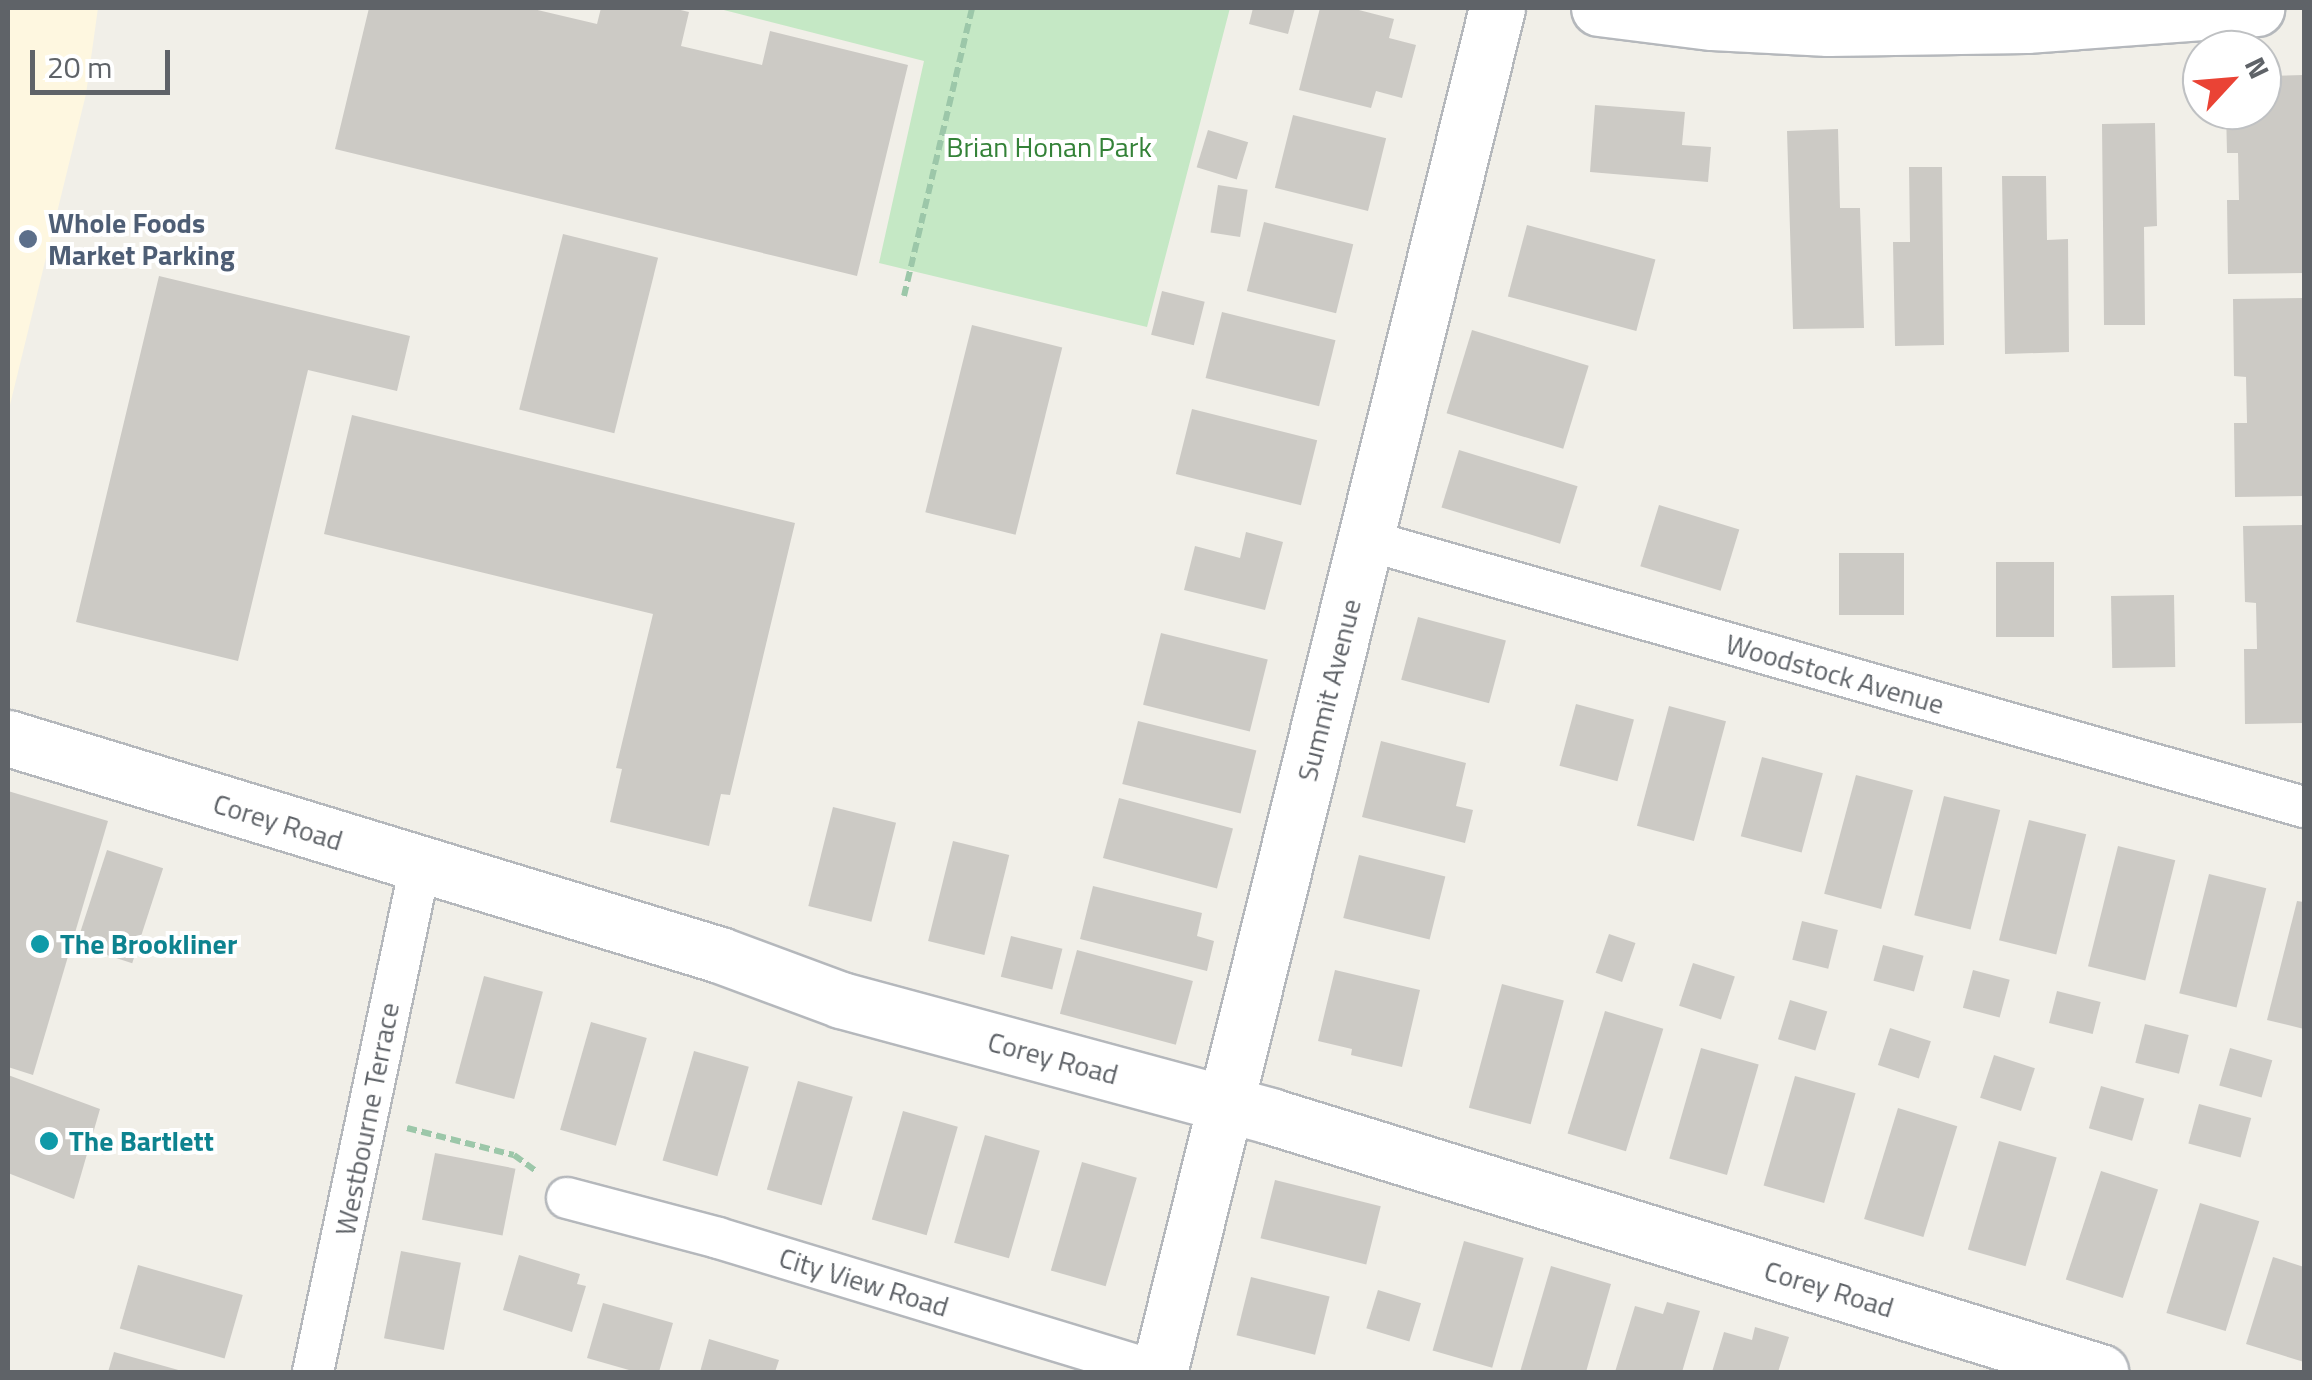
<!DOCTYPE html>
<html>
<head>
<meta charset="utf-8">
<style>
	body { margin:0 }
	#map { position:relative; width:2312px; height:1380px; overflow:hidden; background:#f1efe8; font-family:"Titillium Web",sans-serif }
	div>[style] { position:absolute }
	.commercial>* { inset:0; background:#fef7e0 }
	.green>* { inset:0; background:#c5e8c5 }
	.building>* { inset:0; background:#cccac5; transform-origin:0 0 }
	.path>* { height:6px; margin-top:-3px; transform-origin:0; background:repeating-linear-gradient(90deg,#9cc7a9 0 10px,transparent 0 15px) }
	.roads { filter:drop-shadow(2px 0 #b5b8bc) drop-shadow(-2px 0 #b5b8bc) drop-shadow(0 2px #b5b8bc) drop-shadow(0 -2px #b5b8bc) }
	.street>* { height:40px; margin:-20px; padding:0 20px; transform-origin:20px; border-radius:20px; background:#fff }
	.secondary>* { height:55px; margin:-27.5px; padding:0 27.5px; transform-origin:27.5px; border-radius:27.5px; background:#fff }
	.dots>* { width:28px; height:28px; translate:-50% -50%; box-sizing:border-box; border:5px solid #fff; border-radius:50% }
	span { translate:-50% -50%; white-space:nowrap; text-align:center; line-height:1.15; -webkit-text-stroke:8px #fff; paint-order:stroke }
	.park-label { font-size:28px; color:#348238 }
	.service-label { font-size:28px; color:#4e5e75; font-weight:700 }
	.left { translate:0 -50%; text-align:left }
	.street-label { font-size:28px; color:#5f6368 }
	.culture-label { font-size:28px; color:#0d838f; font-weight:700 }
	.frame { position:absolute; inset:0; border:10px solid #5f6368; pointer-events:none }
	.north { position:absolute; left:2182px; top:30px; width:100px; height:100px; box-sizing:border-box; background:#fff; border:2px solid #bfc1c3; border-radius:50%; rotate:64deg; font-size:28px; font-weight:700; line-height:40px; text-align:center; color:#5f6368 }
	.north::after { content:''; display:block; margin:auto; width:35px; height:45px; background:#ea4335; clip-path:polygon(50% 0,100% 100%,50% 72%,0 100%) }
	.scale { position:absolute; left:30px; top:50px; width:140px; height:45px; box-sizing:border-box; border:5px solid #5f6368; border-top:0; padding-left:12px; font-size:30px; line-height:35px; white-space:nowrap; color:#5f6368; -webkit-text-stroke:8px #fff; paint-order:stroke }
</style>
</head>
<body>
<div id="map">
	<div class="commercial">
		<i style="clip-path:polygon(8px 8px,98px 8px,86px 94px,8px 413px)"></i>
	</div>
	<div class="green">
		<i style="clip-path:polygon(716px 8px,1230px 8px,1147px 327px,879px 263px,924px 61px)"></i>
	</div>
	<div class="building">
		<i style="clip-path:polygon(369px 8px,529px 8px,597px 24px,601px 8px,672px 8px,689px 12px,681px 46px,762px 65px,770px 31px,908px 65px,857px 276px,335px 149px)"></i>
		<i style="clip-path:polygon(1253px 8px,1295px 8px,1288px 34px,1249px 24px)"></i>
		<i style="clip-path:polygon(1320px 8px,1351px 8px,1394px 19px,1389px 38px,1416px 45px,1402px 98px,1376px 91px,1371px 108px,1299px 90px)"></i>
		<i style="clip-path:polygon(2304px 75px,2304px 273px,2228px 274px,2227px 200px,2239px 200px,2238px 153px,2227px 153px,2226px 110px,2262px 110px,2262px 76px)"></i>
		<i style="clip-path:polygon(1595px 105px,1685px 112px,1682px 145px,1711px 147px,1708px 182px,1590px 172px)"></i>
		<i style="left:1293px;top:115px;width:96px;height:75px;rotate:14deg"></i>
		<i style="clip-path:polygon(2155px 123px,2157px 226px,2144px 227px,2145px 325px,2104px 325px,2102px 124px)"></i>
		<i style="clip-path:polygon(1838px 129px,1840px 208px,1860px 208px,1864px 328px,1793px 329px,1787px 131px)"></i>
		<i style="left:1208px;top:130px;width:42px;height:39px;rotate:17deg"></i>
		<i style="clip-path:polygon(1909px 167px,1942px 167px,1944px 345px,1895px 346px,1893px 242px,1910px 242px)"></i>
		<i style="clip-path:polygon(2002px 176px,2046px 176px,2047px 240px,2068px 239px,2069px 352px,2005px 354px)"></i>
		<i style="left:1218px;top:185px;width:30px;height:48px;rotate:9deg"></i>
		<i style="left:1264px;top:222px;width:92px;height:71px;rotate:14deg"></i>
		<i style="left:1527px;top:225px;width:133px;height:74px;rotate:15deg"></i>
		<i style="left:563px;top:234px;width:98px;height:181px;rotate:14deg"></i>
		<i style="clip-path:polygon(159px 276px,410px 336px,397px 391px,308px 370px,238px 661px,76px 622px)"></i>
		<i style="left:1162px;top:291px;width:44px;height:45px;rotate:14deg"></i>
		<i style="clip-path:polygon(2304px 298px,2304px 496px,2235px 497px,2234px 423px,2247px 423px,2246px 377px,2234px 376px,2233px 299px)"></i>
		<i style="left:1222px;top:312px;width:117px;height:68px;rotate:14deg"></i>
		<i style="left:972px;top:325px;width:93px;height:193px;rotate:14deg"></i>
		<i style="left:1472px;top:330px;width:122px;height:87px;rotate:17deg"></i>
		<i style="left:1192px;top:409px;width:129px;height:67px;rotate:14deg"></i>
		<i style="clip-path:polygon(352px 415px,795px 523px,730px 795px,721px 794px,709px 846px,610px 822px,622px 769px,616px 768px,653px 614px,324px 534px)"></i>
		<i style="left:1459px;top:450px;width:124px;height:60px;rotate:17deg"></i>
		<i style="left:1659px;top:505px;width:84px;height:64px;rotate:17deg"></i>
		<i style="clip-path:polygon(2304px 525px,2304px 723px,2245px 724px,2244px 649px,2257px 649px,2256px 603px,2245px 602px,2243px 526px)"></i>
		<i style="clip-path:polygon(1246px 532px,1283px 542px,1265px 610px,1184px 590px,1195px 546px,1240px 558px)"></i>
		<i style="left:1904px;top:553px;width:62px;height:65px;rotate:90deg"></i>
		<i style="left:1996px;top:562px;width:58px;height:75px"></i>
		<i style="left:2174px;top:595px;width:72px;height:63px;rotate:89deg"></i>
		<i style="left:1418px;top:617px;width:91px;height:65px;rotate:15deg"></i>
		<i style="left:1161px;top:633px;width:110px;height:74px;rotate:14deg"></i>
		<i style="left:1576px;top:704px;width:60px;height:64px;rotate:15deg"></i>
		<i style="left:1669px;top:706px;width:59px;height:124px;rotate:15deg"></i>
		<i style="left:1138px;top:721px;width:122px;height:65px;rotate:14deg"></i>
		<i style="clip-path:polygon(1381px 741px,1466px 763px,1456px 806px,1473px 810px,1465px 843px,1362px 817px)"></i>
		<i style="left:1762px;top:757px;width:63px;height:82px;rotate:15deg"></i>
		<i style="left:1856px;top:775px;width:59px;height:123px;rotate:15deg"></i>
		<i style="clip-path:polygon(8px 791px,108px 821px,33px 1075px,8px 1067px)"></i>
		<i style="left:1944px;top:796px;width:58px;height:123px;rotate:14deg"></i>
		<i style="left:1119px;top:798px;width:118px;height:62px;rotate:15deg"></i>
		<i style="left:833px;top:807px;width:65px;height:102px;rotate:14deg"></i>
		<i style="left:2029px;top:820px;width:59px;height:124px;rotate:14deg"></i>
		<i style="left:953px;top:841px;width:58px;height:103px;rotate:14deg"></i>
		<i style="left:2118px;top:846px;width:59px;height:124px;rotate:14deg"></i>
		<i style="left:107px;top:850px;width:59px;height:100px;rotate:18deg"></i>
		<i style="left:1359px;top:855px;width:89px;height:65px;rotate:14deg"></i>
		<i style="left:2209px;top:874px;width:59px;height:123px;rotate:14deg"></i>
		<i style="clip-path:polygon(1093px 886px,1202px 913px,1197px 936px,1214px 941px,1207px 971px,1080px 939px)"></i>
		<i style="clip-path:polygon(2297px 901px,2304px 902px,2304px 1029px,2267px 1020px)"></i>
		<i style="left:1802px;top:921px;width:37px;height:40px;rotate:14deg"></i>
		<i style="left:1609px;top:934px;width:28px;height:41px;rotate:19deg"></i>
		<i style="left:1011px;top:936px;width:53px;height:42px;rotate:14deg"></i>
		<i style="left:1883px;top:945px;width:42px;height:37px;rotate:15deg"></i>
		<i style="left:1077px;top:950px;width:120px;height:66px;rotate:15deg"></i>
		<i style="left:1693px;top:963px;width:44px;height:45px;rotate:18deg"></i>
		<i style="clip-path:polygon(1335px 970px,1420px 990px,1402px 1067px,1351px 1055px,1352px 1049px,1318px 1041px)"></i>
		<i style="left:1973px;top:970px;width:38px;height:39px;rotate:15deg"></i>
		<i style="left:484px;top:976px;width:61px;height:111px;rotate:15deg"></i>
		<i style="left:1502px;top:984px;width:64px;height:128px;rotate:15deg"></i>
		<i style="left:2057px;top:991px;width:45px;height:33px;rotate:14deg"></i>
		<i style="left:1790px;top:1000px;width:39px;height:41px;rotate:17deg"></i>
		<i style="left:1605px;top:1011px;width:61px;height:128px;rotate:17deg"></i>
		<i style="left:591px;top:1022px;width:58px;height:112px;rotate:16deg"></i>
		<i style="left:2145px;top:1024px;width:45px;height:40px;rotate:14deg"></i>
		<i style="left:1890px;top:1028px;width:43px;height:39px;rotate:18deg"></i>
		<i style="left:1701px;top:1048px;width:60px;height:115px;rotate:16deg"></i>
		<i style="left:2230px;top:1048px;width:44px;height:39px;rotate:16deg"></i>
		<i style="left:694px;top:1051px;width:57px;height:114px;rotate:16deg"></i>
		<i style="left:1994px;top:1055px;width:43px;height:45px;rotate:18deg"></i>
		<i style="clip-path:polygon(8px 1075px,100px 1109px,74px 1199px,8px 1173px)"></i>
		<i style="left:1795px;top:1076px;width:63px;height:114px;rotate:16deg"></i>
		<i style="left:798px;top:1081px;width:57px;height:113px;rotate:16deg"></i>
		<i style="left:2101px;top:1086px;width:45px;height:44px;rotate:16deg"></i>
		<i style="left:2199px;top:1104px;width:54px;height:41px;rotate:15deg"></i>
		<i style="left:1898px;top:1108px;width:62px;height:116px;rotate:17deg"></i>
		<i style="left:903px;top:1111px;width:57px;height:113px;rotate:16deg"></i>
		<i style="left:985px;top:1135px;width:57px;height:112px;rotate:16deg"></i>
		<i style="left:1999px;top:1141px;width:60px;height:113px;rotate:16deg"></i>
		<i style="left:435px;top:1153px;width:82px;height:68px;rotate:11deg"></i>
		<i style="left:1082px;top:1162px;width:57px;height:113px;rotate:16deg"></i>
		<i style="left:2101px;top:1171px;width:60px;height:114px;rotate:18deg"></i>
		<i style="left:1275px;top:1180px;width:109px;height:60px;rotate:14deg"></i>
		<i style="left:2200px;top:1203px;width:62px;height:115px;rotate:17deg"></i>
		<i style="left:1464px;top:1241px;width:62px;height:114px;rotate:16deg"></i>
		<i style="left:401px;top:1251px;width:61px;height:89px;rotate:11deg"></i>
		<i style="clip-path:polygon(519px 1255px,580px 1274px,577px 1284px,586px 1286px,572px 1332px,503px 1310px)"></i>
		<i style="clip-path:polygon(2273px 1257px,2304px 1267px,2304px 1362px,2246px 1344px)"></i>
		<i style="left:138px;top:1265px;width:109px;height:66px;rotate:16deg"></i>
		<i style="clip-path:polygon(1551px 1266px,1611px 1284px,1586px 1372px,1520px 1372px)"></i>
		<i style="left:1251px;top:1277px;width:81px;height:60px;rotate:14deg"></i>
		<i style="left:1378px;top:1290px;width:45px;height:40px;rotate:17deg"></i>
		<i style="clip-path:polygon(1667px 1302px,1700px 1311px,1682px 1372px,1615px 1372px,1635px 1306px,1663px 1314px)"></i>
		<i style="clip-path:polygon(603px 1303px,673px 1323px,659px 1372px,636px 1372px,587px 1358px)"></i>
		<i style="clip-path:polygon(1755px 1327px,1789px 1337px,1778px 1372px,1712px 1372px,1724px 1332px,1752px 1340px)"></i>
		<i style="clip-path:polygon(709px 1339px,779px 1360px,775px 1372px,700px 1372px)"></i>
		<i style="clip-path:polygon(114px 1352px,182px 1371px,182px 1372px,108px 1372px)"></i>
	</div>
	<div class="path">
		<i style="left:904px;top:296px;width:296px;rotate:-76.7deg"></i>
		<i style="left:407px;top:1128px;width:110px;rotate:14.2deg"></i>
		<i style="left:514px;top:1155px;width:27px;rotate:36deg"></i>
	</div>
	<div class="roads">
		<div class="street">
			<i style="left:1366px;top:540px;width:975px;rotate:15.89deg"></i>
			<i style="left:567px;top:1198px;width:156px;rotate:14.8deg"></i>
			<i style="left:718px;top:1238px;width:461px;rotate:16.9deg"></i>
			<i style="left:313px;top:1372px;width:517px;rotate:-78.06deg"></i>
		</div>
		<div class="secondary">
			<i style="left:1599px;top:8px;width:114px;rotate:7.1deg"></i>
			<i style="left:1712px;top:22px;width:116px;rotate:3deg"></i>
			<i style="left:1828px;top:28px;width:198px;rotate:-0.9deg"></i>
			<i style="left:2026px;top:25px;width:231px;rotate:-4.2deg"></i>
			<i style="left:8px;top:738px;width:744px;rotate:16.95deg"></i>
			<i style="left:720px;top:955px;width:129px;rotate:20.4deg"></i>
			<i style="left:841px;top:1000px;width:444px;rotate:15.1deg"></i>
			<i style="left:1270px;top:1116px;width:869px;rotate:17.14deg"></i>
			<i style="left:1159px;top:1372px;width:1405px;rotate:-76.08deg"></i>
		</div>
	</div>
	<div class="dots">
		<i style="left:28px;top:239px;background:#5c6f8a"></i>
		<i style="left:40px;top:944px;background:#0f9aa8"></i>
		<i style="left:49px;top:1141px;background:#0f9aa8"></i>
	</div>
	<div class="park-label">
		<span style="left:1049px;top:147px">Brian Honan Park</span>
	</div>
	<div class="service-label">
		<span class="left" style="left:48px;top:239px">Whole Foods<br>Market Parking</span>
	</div>
	<div class="street-label">
		<span style="left:1835px;top:674px;rotate:16deg">Woodstock Avenue</span>
		<span style="left:1329px;top:690px;rotate:-76deg">Summit Avenue</span>
		<span style="left:278px;top:822px;rotate:17deg">Corey Road</span>
		<span style="left:1053px;top:1058px;rotate:15deg">Corey Road</span>
		<span style="left:367px;top:1119px;rotate:-79deg">Westbourne Terrace</span>
		<span style="left:864px;top:1282px;rotate:17deg">City View Road</span>
		<span style="left:1829px;top:1289px;rotate:17deg">Corey Road</span>
	</div>
	<div class="culture-label">
		<span class="left" style="left:60px;top:944px">The Brookliner</span>
		<span class="left" style="left:69px;top:1141px">The Bartlett</span>
	</div>
	<div class="frame"></div>
	<div class="north">N</div>
	<div class="scale">20 m</div>
</div>
</body>
</html>
